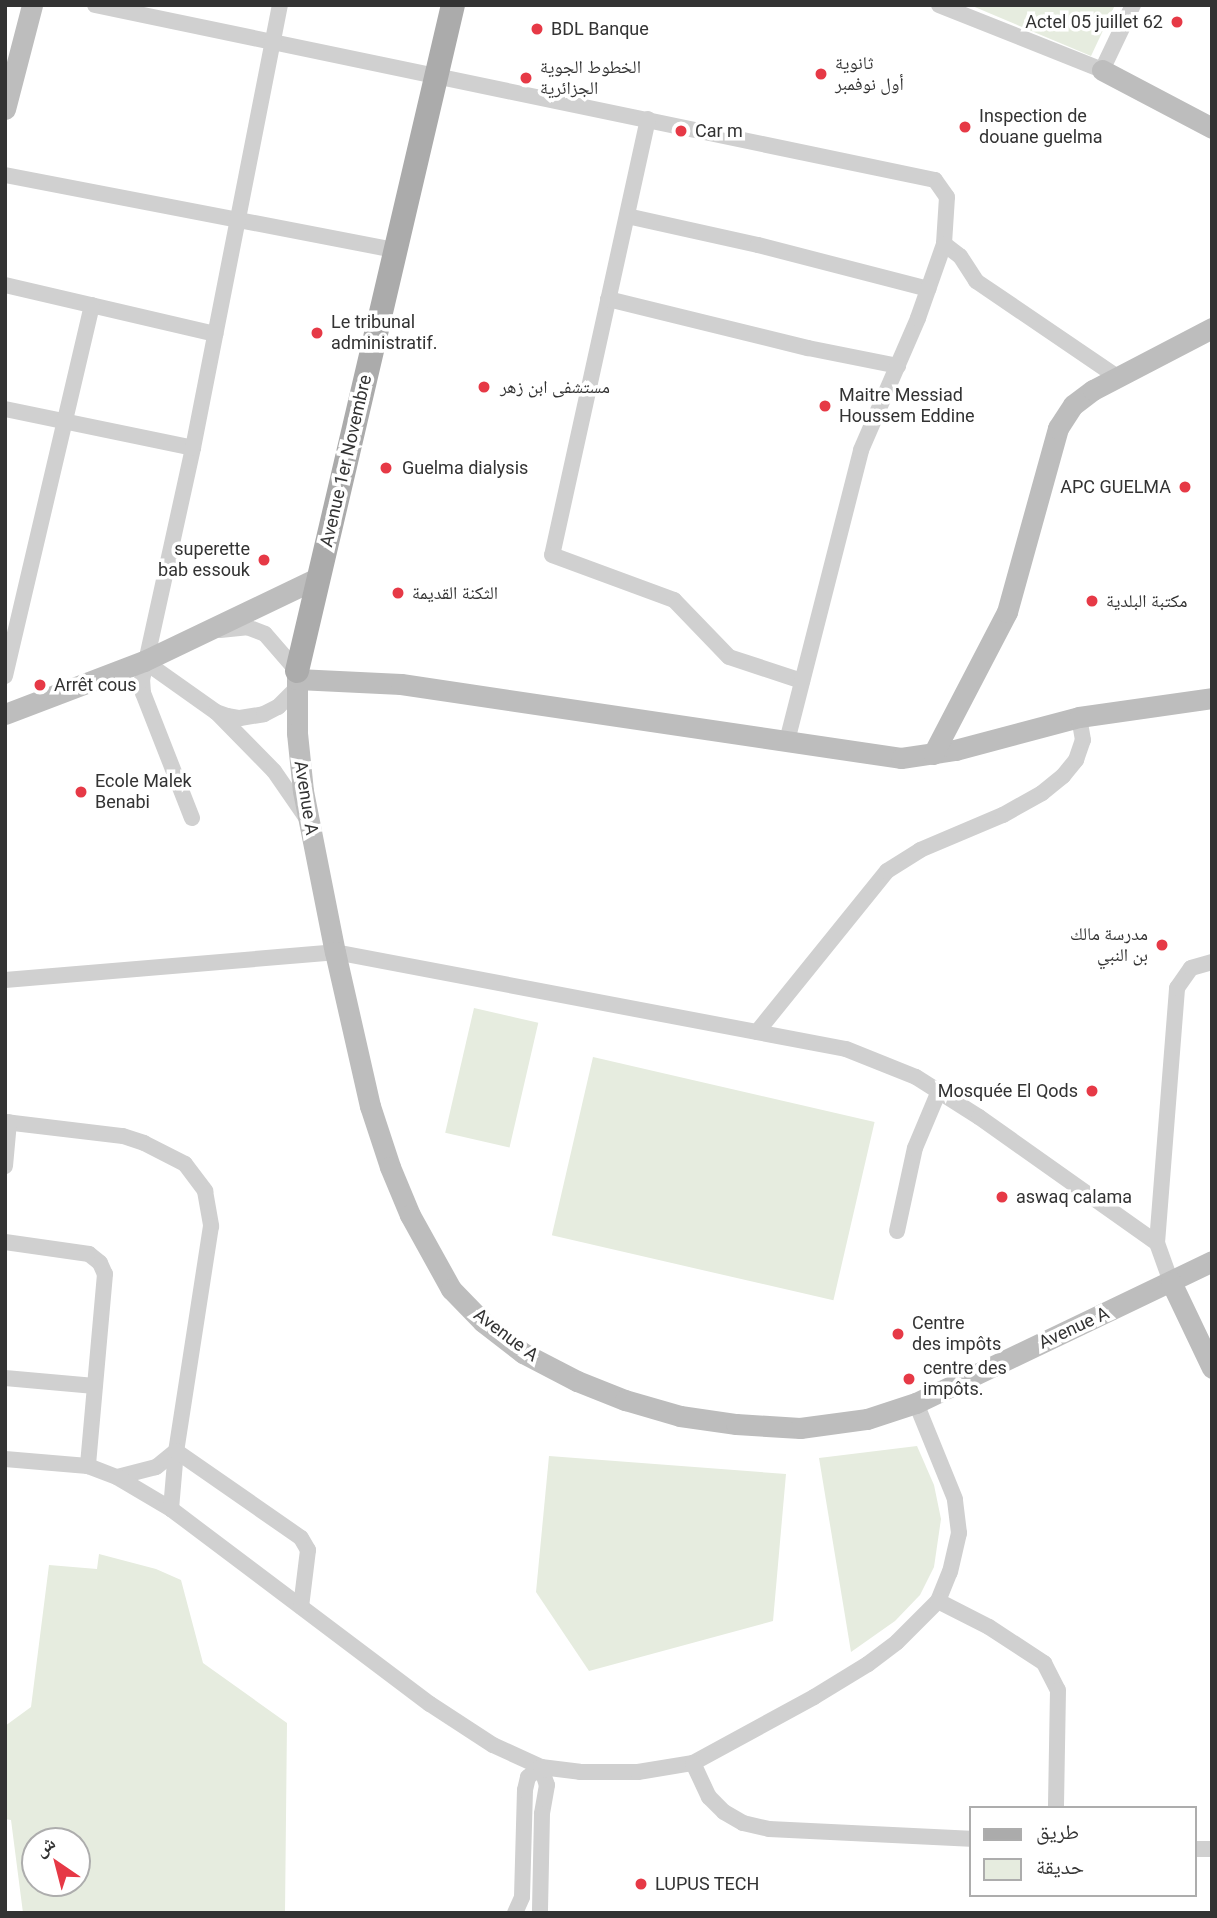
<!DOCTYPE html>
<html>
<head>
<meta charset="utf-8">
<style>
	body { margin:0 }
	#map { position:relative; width:1217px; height:1918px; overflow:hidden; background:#fff; font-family:Roboto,"Noto Naskh Arabic",sans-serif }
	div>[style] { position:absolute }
	.green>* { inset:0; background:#e6ecdf; transform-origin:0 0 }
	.street>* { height:16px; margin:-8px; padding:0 8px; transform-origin:8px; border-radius:8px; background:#d0d0d0 }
	.secondary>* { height:21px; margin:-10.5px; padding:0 10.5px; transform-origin:10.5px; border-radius:10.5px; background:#bdbdbd }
	.primary>* { height:24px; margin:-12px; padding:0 12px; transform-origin:12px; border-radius:12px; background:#ababab }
	.dots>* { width:19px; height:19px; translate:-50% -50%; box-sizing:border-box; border:4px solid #fff; border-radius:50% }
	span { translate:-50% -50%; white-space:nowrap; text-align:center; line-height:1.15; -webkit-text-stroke:7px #fff; paint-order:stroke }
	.poi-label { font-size:18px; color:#333 }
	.right { translate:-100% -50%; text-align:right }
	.left { translate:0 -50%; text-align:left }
	.street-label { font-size:18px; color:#333 }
	.frame { position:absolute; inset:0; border:7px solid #333; pointer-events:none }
	.legend { position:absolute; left:969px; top:1806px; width:228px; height:91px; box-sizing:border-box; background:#fff; border:2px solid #adadad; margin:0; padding:9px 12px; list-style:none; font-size:21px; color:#333 }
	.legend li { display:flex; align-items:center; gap:14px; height:35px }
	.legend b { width:35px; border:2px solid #adadad }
	.north { position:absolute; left:21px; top:1827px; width:70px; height:70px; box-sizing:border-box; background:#fff; border:2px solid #adadad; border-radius:50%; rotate:325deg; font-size:19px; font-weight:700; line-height:28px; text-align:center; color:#333 }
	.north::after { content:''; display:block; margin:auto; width:24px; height:32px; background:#e63946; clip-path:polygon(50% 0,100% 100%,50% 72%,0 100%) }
</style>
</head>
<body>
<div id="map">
	<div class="green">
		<i style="clip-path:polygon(970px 5px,1115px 5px,1091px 56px)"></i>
		<i style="left:474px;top:1008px;width:66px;height:128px;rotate:13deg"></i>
		<i style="left:593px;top:1057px;width:289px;height:183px;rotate:13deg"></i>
		<i style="clip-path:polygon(917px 1446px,934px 1485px,941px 1519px,934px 1567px,920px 1595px,895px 1621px,851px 1652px,819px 1458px)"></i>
		<i style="clip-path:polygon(549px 1456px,786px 1474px,773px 1621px,589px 1671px,536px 1592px)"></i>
		<i style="clip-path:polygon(evenodd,99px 1554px,156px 1569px,181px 1580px,203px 1663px,287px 1723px,285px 1913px,23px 1913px,11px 1820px,5px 1819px,5px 1726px,31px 1707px,49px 1565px,97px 1569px,99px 1554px,77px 1841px,77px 1883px,35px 1883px,35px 1841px,77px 1841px)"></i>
	</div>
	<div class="street">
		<i style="left:95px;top:5px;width:858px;rotate:11.77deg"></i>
		<i style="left:935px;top:180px;width:21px;rotate:55deg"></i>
		<i style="left:947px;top:197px;width:47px;rotate:93.7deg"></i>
		<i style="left:944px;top:244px;width:20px;rotate:37deg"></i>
		<i style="left:960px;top:256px;width:30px;rotate:57deg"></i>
		<i style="left:976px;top:281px;width:171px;rotate:34.2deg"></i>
		<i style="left:939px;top:5px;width:175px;rotate:21.7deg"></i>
		<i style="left:1102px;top:70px;width:72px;rotate:-64.5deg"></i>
		<i style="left:648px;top:119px;width:446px;rotate:102.4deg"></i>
		<i style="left:552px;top:555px;width:130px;rotate:20.2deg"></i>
		<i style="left:674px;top:600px;width:79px;rotate:46deg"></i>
		<i style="left:729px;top:657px;width:77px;rotate:18.2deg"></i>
		<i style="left:5px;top:175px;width:397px;rotate:10.9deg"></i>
		<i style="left:627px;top:216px;width:134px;rotate:12.5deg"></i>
		<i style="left:758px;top:245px;width:176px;rotate:14.5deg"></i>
		<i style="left:5px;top:285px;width:216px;rotate:13.1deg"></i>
		<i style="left:608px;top:299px;width:206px;rotate:13.8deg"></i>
		<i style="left:808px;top:348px;width:92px;rotate:11.3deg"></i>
		<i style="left:5px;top:409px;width:192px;rotate:11.7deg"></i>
		<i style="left:220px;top:630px;width:27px;rotate:-6deg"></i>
		<i style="left:247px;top:627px;width:19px;rotate:21deg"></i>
		<i style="left:265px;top:634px;width:49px;rotate:49.1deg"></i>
		<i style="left:144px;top:661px;width:88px;rotate:35.3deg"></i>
		<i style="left:216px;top:712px;width:12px;rotate:20deg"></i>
		<i style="left:227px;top:716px;width:13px;rotate:9deg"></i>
		<i style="left:240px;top:718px;width:24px;rotate:-9deg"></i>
		<i style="left:264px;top:714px;width:16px;rotate:-27deg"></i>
		<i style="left:278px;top:707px;width:28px;rotate:-45deg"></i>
		<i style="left:5px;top:676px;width:381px;rotate:-76.8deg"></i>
		<i style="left:217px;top:713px;width:81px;rotate:45.5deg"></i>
		<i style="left:274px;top:771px;width:55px;rotate:55.4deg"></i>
		<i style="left:787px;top:741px;width:300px;rotate:-75.7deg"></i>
		<i style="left:861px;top:450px;width:144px;rotate:-66.6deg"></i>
		<i style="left:918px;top:318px;width:78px;rotate:-70.6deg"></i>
		<i style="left:192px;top:818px;width:134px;rotate:-111.4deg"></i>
		<i style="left:143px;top:693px;width:13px;rotate:-94deg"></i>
		<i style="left:142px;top:680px;width:238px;rotate:-77.6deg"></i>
		<i style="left:193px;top:448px;width:451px;rotate:-78.9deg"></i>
		<i style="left:5px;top:980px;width:331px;rotate:-4.8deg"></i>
		<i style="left:335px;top:952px;width:520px;rotate:10.75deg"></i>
		<i style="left:846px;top:1049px;width:75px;rotate:21.8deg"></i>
		<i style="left:916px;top:1077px;width:75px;rotate:32.4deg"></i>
		<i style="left:979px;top:1117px;width:218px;rotate:35.3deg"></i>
		<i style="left:1157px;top:1243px;width:41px;rotate:70.3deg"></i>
		<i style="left:757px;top:1032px;width:207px;rotate:-51.1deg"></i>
		<i style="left:887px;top:871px;width:39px;rotate:-32deg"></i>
		<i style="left:920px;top:850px;width:90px;rotate:-22.9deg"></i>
		<i style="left:1003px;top:815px;width:45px;rotate:-29.4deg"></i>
		<i style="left:1042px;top:793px;width:27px;rotate:-39deg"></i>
		<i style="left:1063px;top:776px;width:21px;rotate:-51deg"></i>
		<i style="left:1076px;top:760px;width:21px;rotate:-71deg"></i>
		<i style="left:1083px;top:740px;width:23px;rotate:-100deg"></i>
		<i style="left:5px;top:1122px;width:119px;rotate:6.8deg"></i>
		<i style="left:123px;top:1136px;width:22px;rotate:18deg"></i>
		<i style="left:144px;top:1143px;width:46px;rotate:27.1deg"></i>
		<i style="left:185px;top:1164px;width:34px;rotate:53deg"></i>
		<i style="left:205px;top:1191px;width:36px;rotate:80deg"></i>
		<i style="left:211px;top:1226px;width:228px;rotate:98.8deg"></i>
		<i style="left:176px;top:1451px;width:26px;rotate:141deg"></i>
		<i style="left:156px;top:1467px;width:40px;rotate:165.6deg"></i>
		<i style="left:5px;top:1166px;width:44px;rotate:-84.8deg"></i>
		<i style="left:897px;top:1231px;width:85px;rotate:-77.8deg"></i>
		<i style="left:915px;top:1148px;width:62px;rotate:-67.2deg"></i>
		<i style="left:5px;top:1242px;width:85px;rotate:8.1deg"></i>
		<i style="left:89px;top:1254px;width:14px;rotate:39deg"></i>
		<i style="left:100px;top:1263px;width:12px;rotate:66deg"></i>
		<i style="left:105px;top:1274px;width:193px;rotate:95.1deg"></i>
		<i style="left:1157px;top:1243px;width:256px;rotate:-85.5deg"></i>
		<i style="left:1177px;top:988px;width:24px;rotate:-55deg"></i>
		<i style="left:1191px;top:968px;width:22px;rotate:-16deg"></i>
		<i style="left:5px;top:1378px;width:90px;rotate:5.1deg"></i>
		<i style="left:5px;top:1459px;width:83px;rotate:4.8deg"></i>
		<i style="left:88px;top:1466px;width:31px;rotate:21deg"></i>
		<i style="left:117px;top:1477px;width:63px;rotate:30.7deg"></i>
		<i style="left:171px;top:1509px;width:324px;rotate:37deg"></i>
		<i style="left:430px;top:1704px;width:75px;rotate:33.1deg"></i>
		<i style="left:493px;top:1745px;width:53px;rotate:24.6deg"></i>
		<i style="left:541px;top:1767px;width:39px;rotate:7deg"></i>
		<i style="left:580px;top:1772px;width:58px"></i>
		<i style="left:638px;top:1772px;width:56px;rotate:-9.3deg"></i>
		<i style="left:693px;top:1763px;width:138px;rotate:-28.6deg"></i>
		<i style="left:814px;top:1697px;width:63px;rotate:-31.4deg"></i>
		<i style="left:868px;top:1664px;width:36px;rotate:-37deg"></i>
		<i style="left:897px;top:1642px;width:58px;rotate:-45deg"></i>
		<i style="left:938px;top:1601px;width:31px;rotate:-68deg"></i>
		<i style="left:950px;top:1572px;width:40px;rotate:-77deg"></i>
		<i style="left:959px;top:1533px;width:34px;rotate:-97deg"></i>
		<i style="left:955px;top:1499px;width:104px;rotate:-112.1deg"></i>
		<i style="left:171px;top:1509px;width:58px;rotate:-85.1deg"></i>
		<i style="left:176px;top:1451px;width:152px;rotate:34.8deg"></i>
		<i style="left:301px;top:1538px;width:14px;rotate:60deg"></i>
		<i style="left:308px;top:1550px;width:57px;rotate:97deg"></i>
		<i style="left:938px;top:1601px;width:57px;rotate:27deg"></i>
		<i style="left:989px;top:1627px;width:66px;rotate:33.2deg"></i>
		<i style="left:1044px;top:1663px;width:30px;rotate:63deg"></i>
		<i style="left:1058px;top:1690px;width:118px;rotate:91deg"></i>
		<i style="left:693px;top:1763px;width:38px;rotate:65deg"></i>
		<i style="left:709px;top:1797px;width:21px;rotate:45deg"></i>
		<i style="left:724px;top:1812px;width:22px;rotate:30deg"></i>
		<i style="left:743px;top:1823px;width:27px;rotate:13deg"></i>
		<i style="left:769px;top:1829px;width:201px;rotate:2.8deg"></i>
		<i style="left:1194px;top:1849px;width:16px"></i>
		<i style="left:515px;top:1913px;width:17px;rotate:-66deg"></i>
		<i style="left:522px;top:1897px;width:107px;rotate:-88.4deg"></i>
		<i style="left:525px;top:1790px;width:13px;rotate:-77deg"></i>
		<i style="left:528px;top:1777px;width:16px;rotate:-38deg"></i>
		<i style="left:541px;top:1767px;width:19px;rotate:72deg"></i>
		<i style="left:547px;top:1785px;width:29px;rotate:100deg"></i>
		<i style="left:542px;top:1814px;width:99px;rotate:91.2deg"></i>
	</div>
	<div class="secondary">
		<i style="left:1102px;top:70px;width:124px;rotate:27.8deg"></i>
		<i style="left:5px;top:109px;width:107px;rotate:-75.4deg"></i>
		<i style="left:297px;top:671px;width:62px;rotate:90deg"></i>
		<i style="left:297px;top:733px;width:58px;rotate:84.1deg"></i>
		<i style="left:303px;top:791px;width:164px;rotate:78.8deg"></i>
		<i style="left:335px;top:952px;width:158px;rotate:77.2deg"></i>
		<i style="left:370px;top:1106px;width:64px;rotate:71.8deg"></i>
		<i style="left:390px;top:1167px;width:52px;rotate:67.4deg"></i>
		<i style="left:410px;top:1215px;width:85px;rotate:61deg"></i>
		<i style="left:451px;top:1289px;width:46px;rotate:45.9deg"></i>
		<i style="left:483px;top:1322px;width:51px;rotate:37.8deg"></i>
		<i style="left:523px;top:1353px;width:61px;rotate:27.4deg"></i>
		<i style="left:577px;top:1381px;width:52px;rotate:21.6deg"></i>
		<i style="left:625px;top:1400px;width:57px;rotate:16.2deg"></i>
		<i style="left:680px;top:1416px;width:57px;rotate:8.1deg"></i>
		<i style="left:736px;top:1424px;width:64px;rotate:3.6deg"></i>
		<i style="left:800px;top:1428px;width:68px;rotate:-7.7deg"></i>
		<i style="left:867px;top:1419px;width:52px;rotate:-18.1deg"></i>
		<i style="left:916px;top:1403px;width:328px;rotate:-25.6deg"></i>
		<i style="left:297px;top:679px;width:104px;rotate:2.8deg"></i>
		<i style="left:401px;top:684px;width:505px;rotate:8.42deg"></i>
		<i style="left:901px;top:758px;width:55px;rotate:-8.4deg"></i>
		<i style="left:955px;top:750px;width:128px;rotate:-14.9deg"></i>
		<i style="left:1079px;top:717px;width:134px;rotate:-8.1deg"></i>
		<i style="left:5px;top:714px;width:149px;rotate:-20.9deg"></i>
		<i style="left:144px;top:661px;width:194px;rotate:-25.6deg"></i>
		<i style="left:933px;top:754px;width:160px;rotate:-62.5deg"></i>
		<i style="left:1007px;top:612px;width:191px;rotate:-74.5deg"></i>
		<i style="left:1058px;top:428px;width:27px;rotate:-57deg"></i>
		<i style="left:1073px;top:405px;width:25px;rotate:-37deg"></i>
		<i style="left:1093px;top:390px;width:134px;rotate:-27.5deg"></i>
		<i style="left:1171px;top:1282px;width:95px;rotate:64.5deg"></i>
	</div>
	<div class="primary">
		<i style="left:297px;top:671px;width:684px;rotate:-76.82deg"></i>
	</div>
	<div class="dots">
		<i style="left:1177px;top:22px;background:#e63946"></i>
		<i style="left:537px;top:29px;background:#e63946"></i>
		<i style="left:821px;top:74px;background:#e63946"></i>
		<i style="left:526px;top:78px;background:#e63946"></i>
		<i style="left:965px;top:127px;background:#e63946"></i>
		<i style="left:681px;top:131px;background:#e63946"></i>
		<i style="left:317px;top:333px;background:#e63946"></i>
		<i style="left:484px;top:387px;background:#e63946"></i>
		<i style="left:825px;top:406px;background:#e63946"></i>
		<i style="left:386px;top:468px;background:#e63946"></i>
		<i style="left:1185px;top:487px;background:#e63946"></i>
		<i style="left:264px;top:560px;background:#e63946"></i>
		<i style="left:398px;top:593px;background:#e63946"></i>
		<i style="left:1092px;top:601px;background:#e63946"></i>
		<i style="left:40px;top:685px;background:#e63946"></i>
		<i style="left:81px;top:792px;background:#e63946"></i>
		<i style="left:1162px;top:945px;background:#e63946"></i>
		<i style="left:1092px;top:1091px;background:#e63946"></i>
		<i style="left:1002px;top:1197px;background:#e63946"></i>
		<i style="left:898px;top:1334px;background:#e63946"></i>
		<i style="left:909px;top:1379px;background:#e63946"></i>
		<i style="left:641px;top:1884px;background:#e63946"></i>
	</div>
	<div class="poi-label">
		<span class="right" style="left:1163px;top:22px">Actel 05 juillet 62</span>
		<span class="left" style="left:551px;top:29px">BDL Banque</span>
		<span class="left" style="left:835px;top:74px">ثانوية<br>أول نوفمبر</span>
		<span class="left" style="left:540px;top:78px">الخطوط الجوية<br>الجزائرية</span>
		<span class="left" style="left:979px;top:127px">Inspection de<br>douane guelma</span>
		<span class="left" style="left:695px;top:131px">Car m</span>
		<span class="left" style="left:331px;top:333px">Le tribunal<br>administratif.</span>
		<span class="left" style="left:500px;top:387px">مستشفى ابن زهر</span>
		<span class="left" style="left:839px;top:406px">Maitre Messiad<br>Houssem Eddine</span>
		<span class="left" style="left:402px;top:468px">Guelma dialysis</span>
		<span class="right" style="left:1171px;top:487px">APC GUELMA</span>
		<span class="right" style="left:250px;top:560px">superette<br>bab essouk</span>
		<span class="left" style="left:412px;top:593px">الثكنة القديمة</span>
		<span class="left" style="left:1106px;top:601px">مكتبة البلدية</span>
		<span class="left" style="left:54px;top:685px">Arrêt cous</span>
		<span class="left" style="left:95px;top:792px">Ecole Malek<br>Benabi</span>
		<span class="right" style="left:1148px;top:945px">مدرسة مالك<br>بن النبي</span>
		<span class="right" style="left:1078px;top:1091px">Mosquée El Qods</span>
		<span class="left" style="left:1016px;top:1197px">aswaq calama</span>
		<span class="left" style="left:912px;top:1334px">Centre<br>des impôts</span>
		<span class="left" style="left:923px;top:1379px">centre des<br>impôts.</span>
		<span class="left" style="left:655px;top:1884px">LUPUS TECH</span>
	</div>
	<div class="street-label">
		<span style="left:346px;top:461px;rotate:-77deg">Avenue 1er Novembre</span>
		<span style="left:306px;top:798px;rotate:81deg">Avenue A</span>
		<span style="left:1074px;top:1328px;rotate:-25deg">Avenue A</span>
		<span style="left:506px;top:1335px;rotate:37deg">Avenue A</span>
	</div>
	<div class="frame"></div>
	<ul class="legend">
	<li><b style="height:9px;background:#ababab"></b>طريق</li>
	<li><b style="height:19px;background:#e6ecdf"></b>حديقة</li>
	</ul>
	<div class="north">ش</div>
</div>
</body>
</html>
